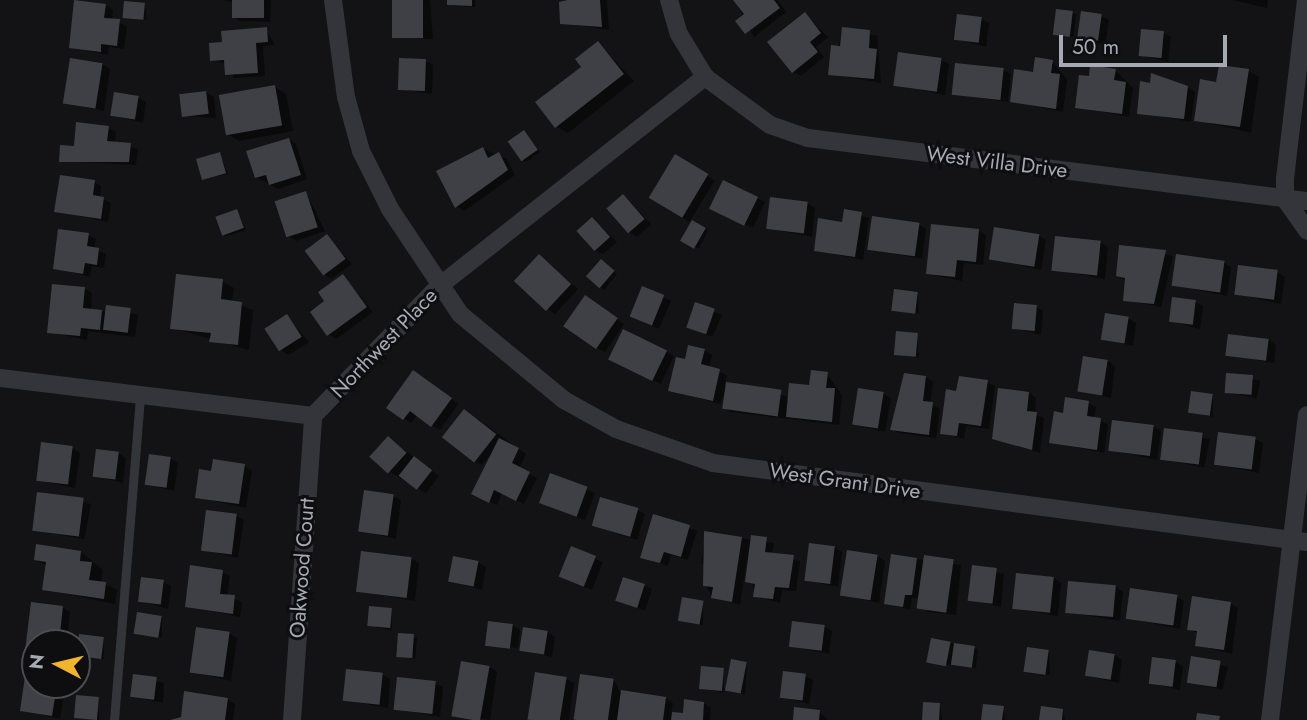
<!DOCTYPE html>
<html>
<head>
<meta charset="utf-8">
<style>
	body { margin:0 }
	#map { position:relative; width:1307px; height:720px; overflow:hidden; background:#131315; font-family:Jost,sans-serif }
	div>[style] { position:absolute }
	.shadow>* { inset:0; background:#0007; transform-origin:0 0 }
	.building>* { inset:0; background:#3f4045; transform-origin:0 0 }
	.lane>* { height:9px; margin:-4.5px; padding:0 4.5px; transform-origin:4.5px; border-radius:4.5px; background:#34353a }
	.street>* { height:18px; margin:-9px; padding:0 9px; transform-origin:9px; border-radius:9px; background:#34353a }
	span { translate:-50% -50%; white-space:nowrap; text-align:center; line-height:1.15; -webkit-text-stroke:6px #0e0e10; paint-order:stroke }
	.street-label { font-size:21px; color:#a5aab5 }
	.north { position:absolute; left:21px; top:629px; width:70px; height:70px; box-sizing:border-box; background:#0e0e10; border:2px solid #4a4c52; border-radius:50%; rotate:277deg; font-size:19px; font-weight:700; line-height:28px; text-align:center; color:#a5aab5 }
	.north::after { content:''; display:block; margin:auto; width:24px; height:32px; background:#f1b42f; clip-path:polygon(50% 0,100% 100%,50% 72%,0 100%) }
	.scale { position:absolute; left:1059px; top:35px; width:168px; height:32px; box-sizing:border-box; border:4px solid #a5aab5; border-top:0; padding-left:9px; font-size:21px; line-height:24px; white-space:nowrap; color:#a5aab5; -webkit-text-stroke:5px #0e0e10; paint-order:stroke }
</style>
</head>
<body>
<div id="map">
	<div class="shadow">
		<i style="clip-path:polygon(224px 0,271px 0,270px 22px,241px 21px,233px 17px,234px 2px)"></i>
		<i style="clip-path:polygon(394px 0,430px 0,433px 39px,397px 37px)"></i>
		<i style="clip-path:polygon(449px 0,475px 0,475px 7px,452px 6px)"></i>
		<i style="clip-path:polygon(570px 0,607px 0,609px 30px,562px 23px)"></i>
		<i style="clip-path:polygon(735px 0,777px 0,786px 12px,754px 37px)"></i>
		<i style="clip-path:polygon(1233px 0,1268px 0,1267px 8px)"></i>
		<i style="clip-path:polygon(145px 4px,147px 20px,125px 17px)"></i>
		<i style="clip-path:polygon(105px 5px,113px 10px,112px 20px,127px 26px,124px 49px,109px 47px,108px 55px,70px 47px)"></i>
		<i style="clip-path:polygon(1058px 11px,1076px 14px,1073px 37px,1058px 36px)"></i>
		<i style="clip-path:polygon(805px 14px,828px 37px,816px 47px,824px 57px,801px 76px,793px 72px)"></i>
		<i style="clip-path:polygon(1101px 16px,1109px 20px,1105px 45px,1078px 37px)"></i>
		<i style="clip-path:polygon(981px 19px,989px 23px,986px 47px,955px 39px)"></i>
		<i style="clip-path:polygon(266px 29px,275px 45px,263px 46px,265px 76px,234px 78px,226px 64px,212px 60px,224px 44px)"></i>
		<i style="clip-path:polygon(843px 29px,877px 36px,881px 83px,830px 74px)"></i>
		<i style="clip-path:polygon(1163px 33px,1171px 37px,1168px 62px,1140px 55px)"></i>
		<i style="clip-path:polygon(598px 43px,634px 81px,568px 133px,557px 127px)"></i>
		<i style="clip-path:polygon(941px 60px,949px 64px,945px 95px,895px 85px)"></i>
		<i style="clip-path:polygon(426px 61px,433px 65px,432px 94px,400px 89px)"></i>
		<i style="clip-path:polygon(1053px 62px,1067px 80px,1063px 112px,1011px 101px)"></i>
		<i style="clip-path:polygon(102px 64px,110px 69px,104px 111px,66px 103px)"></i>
		<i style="clip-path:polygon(1003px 70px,1011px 74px,1008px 102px,954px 94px)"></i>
		<i style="clip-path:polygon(1115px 70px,1133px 88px,1129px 117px,1077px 107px,1091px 78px)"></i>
		<i style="clip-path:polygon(1248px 71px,1259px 77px,1251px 133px,1196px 120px,1218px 84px)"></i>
		<i style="clip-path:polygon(275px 87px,286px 94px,293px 131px,239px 141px,227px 134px)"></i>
		<i style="clip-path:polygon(1187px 87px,1195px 92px,1191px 122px,1139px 113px)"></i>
		<i style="clip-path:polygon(206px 93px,214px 97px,216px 118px,184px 116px)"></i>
		<i style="clip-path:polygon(138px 98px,146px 102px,143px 123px,113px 115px)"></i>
		<i style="clip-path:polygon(108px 128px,116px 132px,115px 143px,138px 149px,136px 165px,61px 161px)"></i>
		<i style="clip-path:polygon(524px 132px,540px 152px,526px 162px,523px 160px)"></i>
		<i style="clip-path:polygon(289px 139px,296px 144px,307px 179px,278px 189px,256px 177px)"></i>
		<i style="clip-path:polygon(483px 149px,507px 159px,515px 175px,464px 211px,456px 206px)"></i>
		<i style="clip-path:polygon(220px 154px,228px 174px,204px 179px)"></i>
		<i style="left:676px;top:156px;width:46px;height:49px;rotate:32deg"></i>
		<i style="clip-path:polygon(94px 182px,101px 186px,100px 198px,111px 203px,108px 222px,56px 211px)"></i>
		<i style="clip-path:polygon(306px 192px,325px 231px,296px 241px,289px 236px)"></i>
		<i style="clip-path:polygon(624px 196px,651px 224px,637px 237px,629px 232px)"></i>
		<i style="clip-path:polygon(757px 198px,765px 202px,753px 228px,719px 212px)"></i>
		<i style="clip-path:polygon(807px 203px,815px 208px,812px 237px,768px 228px)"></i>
		<i style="clip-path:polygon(237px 211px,246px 230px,226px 236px,223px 235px)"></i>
		<i style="clip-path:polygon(845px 211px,869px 218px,863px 260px,815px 250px,843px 224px)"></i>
		<i style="clip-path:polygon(592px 219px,617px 242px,603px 254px,595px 250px)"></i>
		<i style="left:693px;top:223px;width:17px;height:20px;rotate:28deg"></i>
		<i style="clip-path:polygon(918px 224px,926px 229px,922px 259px,869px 249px)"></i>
		<i style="clip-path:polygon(979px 231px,986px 235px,983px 265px,964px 263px,962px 281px,928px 274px)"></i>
		<i style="clip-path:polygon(88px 235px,96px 239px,94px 249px,106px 254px,104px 268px,92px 266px,90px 277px,55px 268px)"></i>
		<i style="clip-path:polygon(1038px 235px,1046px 240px,1041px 270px,991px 259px)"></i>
		<i style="clip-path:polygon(327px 236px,352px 264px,331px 279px,324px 274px)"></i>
		<i style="clip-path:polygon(1100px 242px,1108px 247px,1105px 279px,1054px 270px)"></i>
		<i style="clip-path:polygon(1121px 247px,1173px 256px,1161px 307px,1125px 300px,1125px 280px,1118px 275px)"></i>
		<i style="clip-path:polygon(539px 256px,578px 289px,555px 314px,548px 309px)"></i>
		<i style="clip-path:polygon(1223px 262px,1231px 267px,1227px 296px,1173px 285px)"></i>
		<i style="clip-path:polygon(604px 263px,617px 274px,604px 290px,588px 277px)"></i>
		<i style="clip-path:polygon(1277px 272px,1285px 277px,1281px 304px,1235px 294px)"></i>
		<i style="clip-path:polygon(343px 276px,373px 312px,336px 339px,328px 334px,327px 302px)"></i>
		<i style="clip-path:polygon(222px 281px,234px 288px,232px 302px,253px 310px,249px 350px,172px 328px)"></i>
		<i style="clip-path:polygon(85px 289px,92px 293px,91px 311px,138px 314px,135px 337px,88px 331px,87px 340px,49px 332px)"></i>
		<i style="clip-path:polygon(918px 293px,919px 314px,894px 310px)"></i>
		<i style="clip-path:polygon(663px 297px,671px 301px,659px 329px,639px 320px)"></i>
		<i style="clip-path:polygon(592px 302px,624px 324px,605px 352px,597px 348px)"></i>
		<i style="clip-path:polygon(1195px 302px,1203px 306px,1200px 329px,1170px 321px)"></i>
		<i style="left:696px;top:304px;width:28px;height:24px;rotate:23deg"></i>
		<i style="clip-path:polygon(1036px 307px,1043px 311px,1041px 335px,1013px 328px)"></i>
		<i style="clip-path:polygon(287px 317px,309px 342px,289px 355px,282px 351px)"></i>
		<i style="clip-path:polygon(1128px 318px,1136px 323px,1133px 346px,1103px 339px)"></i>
		<i style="clip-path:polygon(624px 331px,674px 356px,661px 384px,618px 363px)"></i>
		<i style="clip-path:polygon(917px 335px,919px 358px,895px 354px)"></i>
		<i style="clip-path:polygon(1269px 340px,1276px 345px,1274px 363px,1228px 355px)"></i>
		<i style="clip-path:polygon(704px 350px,712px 355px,709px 368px,727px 375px,725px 383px,790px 397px,827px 374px,842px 395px,839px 425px,731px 412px,724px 408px,727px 388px,720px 404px,670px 390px,686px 361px)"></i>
		<i style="clip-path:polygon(1108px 361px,1115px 366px,1111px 398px,1081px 391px)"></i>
		<i style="left:1228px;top:374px;width:33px;height:18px;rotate:12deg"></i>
		<i style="clip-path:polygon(421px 377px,458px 404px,440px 430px,417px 415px,411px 423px,389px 408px)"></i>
		<i style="clip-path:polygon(926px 377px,933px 382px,930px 404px,940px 409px,936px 438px,899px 433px,892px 429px)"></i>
		<i style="clip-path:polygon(987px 382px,995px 386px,989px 429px,966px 426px,964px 439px,942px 433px,958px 393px)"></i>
		<i style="clip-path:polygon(1029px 393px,1036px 398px,1035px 414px,1044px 418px,1040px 453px,994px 438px)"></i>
		<i style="clip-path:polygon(883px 394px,891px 398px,885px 432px,854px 424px)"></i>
		<i style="clip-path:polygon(1213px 396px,1213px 417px,1190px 412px)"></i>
		<i style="clip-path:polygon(1088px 403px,1096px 407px,1094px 419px,1108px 424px,1104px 453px,1051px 442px,1064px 414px)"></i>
		<i style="clip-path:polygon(472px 415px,526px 454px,519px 469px,537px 478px,524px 504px,502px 493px,497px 505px,481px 498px,490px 455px,482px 465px,475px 461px)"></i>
		<i style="clip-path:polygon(1154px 427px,1161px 431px,1157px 460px,1110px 450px)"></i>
		<i style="left:1166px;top:430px;width:45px;height:29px;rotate:12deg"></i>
		<i style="clip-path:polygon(1255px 439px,1263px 443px,1259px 473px,1215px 464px)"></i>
		<i style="clip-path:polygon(395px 443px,439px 476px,426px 493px,390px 472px)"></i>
		<i style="clip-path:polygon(73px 448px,80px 453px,75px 488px,38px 480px)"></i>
		<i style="clip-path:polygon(118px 453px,126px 458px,123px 483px,96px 476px)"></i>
		<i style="clip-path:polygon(171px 459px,178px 463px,174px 491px,146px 484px)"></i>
		<i style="clip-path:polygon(244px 466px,252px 470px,246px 508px,197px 497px,212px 473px)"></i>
		<i style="clip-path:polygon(551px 475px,595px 493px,585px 520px,549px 506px)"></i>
		<i style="left:39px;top:494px;width:53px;height:36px;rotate:11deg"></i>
		<i style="clip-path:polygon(393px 496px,401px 500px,396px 539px,360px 531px)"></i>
		<i style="clip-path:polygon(637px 510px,645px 514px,637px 540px,593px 525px)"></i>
		<i style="clip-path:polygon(236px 516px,244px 520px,238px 558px,202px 550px)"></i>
		<i style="clip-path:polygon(654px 516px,697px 531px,688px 560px,671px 555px,668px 566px,642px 557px)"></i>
		<i style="clip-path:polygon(706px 533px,774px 543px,772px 555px,800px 561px,796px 591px,782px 590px,780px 603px,755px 596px,747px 560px,740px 605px,713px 597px,705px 585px,708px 566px,701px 563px)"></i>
		<i style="clip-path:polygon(835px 548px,842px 552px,838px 587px,806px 580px)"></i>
		<i style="clip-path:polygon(572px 549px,603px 562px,592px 590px,569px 581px)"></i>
		<i style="clip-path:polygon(81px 552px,103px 570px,101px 583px,117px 590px,115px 604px,44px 589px,47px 566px,35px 559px)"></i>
		<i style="clip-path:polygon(877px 556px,885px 561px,879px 603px,843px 595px)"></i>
		<i style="clip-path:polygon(412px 559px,419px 563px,415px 601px,358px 591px)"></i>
		<i style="clip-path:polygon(916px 559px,961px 565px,956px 615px,928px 612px,921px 599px,912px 598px,910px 610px,886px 603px)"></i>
		<i style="clip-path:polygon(478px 562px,486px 567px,482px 590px,450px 581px)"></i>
		<i style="clip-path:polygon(974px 567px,1004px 574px,1001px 607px,970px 600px)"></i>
		<i style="clip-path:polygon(222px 572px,230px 576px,227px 596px,242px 602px,240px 617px,187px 606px)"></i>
		<i style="clip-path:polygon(1054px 578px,1061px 583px,1058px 616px,1014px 608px)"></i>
		<i style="clip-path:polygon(163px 582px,171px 586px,168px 609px,139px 601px)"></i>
		<i style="clip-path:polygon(644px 585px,652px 589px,645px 611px,618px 600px)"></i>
		<i style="clip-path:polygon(1116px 587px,1123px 592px,1120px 621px,1067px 612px)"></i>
		<i style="clip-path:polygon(1176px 596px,1184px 601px,1180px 629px,1127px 618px)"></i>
		<i style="clip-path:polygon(703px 602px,703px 625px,680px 620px)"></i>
		<i style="clip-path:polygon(1230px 603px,1238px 608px,1232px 654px,1197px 645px,1199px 634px,1189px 629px)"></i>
		<i style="clip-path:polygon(62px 607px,70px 612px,67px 643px,35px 643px,35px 654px,27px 650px)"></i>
		<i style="clip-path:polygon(391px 610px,392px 630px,368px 626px)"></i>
		<i style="clip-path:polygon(162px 617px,162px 638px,136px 634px)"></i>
		<i style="clip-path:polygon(512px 625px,520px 630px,518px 648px,486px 645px)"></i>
		<i style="clip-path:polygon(824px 626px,832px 631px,829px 654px,791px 646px)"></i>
		<i style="clip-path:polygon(548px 632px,555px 637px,552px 657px,522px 650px)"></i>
		<i style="clip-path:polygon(230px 634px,237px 638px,231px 681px,191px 671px)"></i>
		<i style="clip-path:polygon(399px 634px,417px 638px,415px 659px,397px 656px)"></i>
		<i style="clip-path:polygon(103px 638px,104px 659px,78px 655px)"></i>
		<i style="clip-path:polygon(950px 643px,978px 649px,976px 668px,929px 662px)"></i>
		<i style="clip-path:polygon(1049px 651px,1050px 675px,1026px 671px)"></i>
		<i style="clip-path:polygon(1115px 655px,1122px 660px,1119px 683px,1087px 676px)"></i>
		<i style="left:1193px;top:658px;width:36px;height:24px;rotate:14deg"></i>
		<i style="clip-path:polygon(1175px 662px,1183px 666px,1180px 690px,1151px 683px)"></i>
		<i style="clip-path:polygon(747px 663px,745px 695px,728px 690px)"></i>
		<i style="clip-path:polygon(35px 665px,35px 685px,65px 685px,60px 719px,22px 710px)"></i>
		<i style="clip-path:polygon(490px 667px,497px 672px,490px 720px,455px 715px)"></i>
		<i style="clip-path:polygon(723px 670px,724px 693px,700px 688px)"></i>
		<i style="clip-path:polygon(383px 675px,390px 679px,388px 708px,344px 700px)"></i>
		<i style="clip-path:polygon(135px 676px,164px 683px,163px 703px,133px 696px)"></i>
		<i style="clip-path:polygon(805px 676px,813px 680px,809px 704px,781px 697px)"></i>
		<i style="clip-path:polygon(566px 679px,574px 683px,569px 720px,530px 720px)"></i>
		<i style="clip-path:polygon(614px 680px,620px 692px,665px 698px,673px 703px,671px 713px,685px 715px,704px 703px,711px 708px,710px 720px,576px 720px)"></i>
		<i style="clip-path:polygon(435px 683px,443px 687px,440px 717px,396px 709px)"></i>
		<i style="clip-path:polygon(98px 698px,99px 720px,76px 717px)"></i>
		<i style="clip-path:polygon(227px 699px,235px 704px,233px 720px,171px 720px)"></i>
		<i style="clip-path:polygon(940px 705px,942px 720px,923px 720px)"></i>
		<i style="clip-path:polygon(1003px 708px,1005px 720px,983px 720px)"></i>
		<i style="clip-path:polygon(1063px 711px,1065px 720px,1041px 720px)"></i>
		<i style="clip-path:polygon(820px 712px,827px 720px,795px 720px)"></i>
	</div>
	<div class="building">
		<i style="clip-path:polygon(74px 0,106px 4px,104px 18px,120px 19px,117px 46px,101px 44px,101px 52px,69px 48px)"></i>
		<i style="left:232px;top:0;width:32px;height:18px"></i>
		<i style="left:392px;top:0;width:31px;height:38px"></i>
		<i style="clip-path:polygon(447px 0,472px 0,472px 6px,447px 5px)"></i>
		<i style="clip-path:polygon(568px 0,600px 0,602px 27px,560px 24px,559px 2px)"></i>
		<i style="clip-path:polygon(733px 0,774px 0,780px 8px,745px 34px,735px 21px,744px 14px)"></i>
		<i style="left:124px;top:1px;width:21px;height:17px;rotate:5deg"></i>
		<i style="left:1056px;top:9px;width:17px;height:26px;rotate:7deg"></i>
		<i style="left:1081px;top:11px;width:21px;height:27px;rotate:8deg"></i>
		<i style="clip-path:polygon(805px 12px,821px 33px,810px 42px,818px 52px,792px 73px,767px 42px)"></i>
		<i style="left:957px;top:14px;width:25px;height:26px;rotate:7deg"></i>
		<i style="clip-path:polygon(267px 27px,268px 42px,256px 43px,258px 73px,225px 75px,224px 60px,210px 61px,209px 43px,222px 42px,221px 31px)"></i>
		<i style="clip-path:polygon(842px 27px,870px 30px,869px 48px,877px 49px,874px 79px,828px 75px,831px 45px,840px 46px)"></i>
		<i style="left:1141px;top:29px;width:23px;height:27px;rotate:5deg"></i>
		<i style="clip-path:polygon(598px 41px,624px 74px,555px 128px,535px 102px,581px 67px,575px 59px)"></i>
		<i style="left:898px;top:52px;width:44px;height:34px;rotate:8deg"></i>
		<i style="clip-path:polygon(1035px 57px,1053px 60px,1051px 73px,1060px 74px,1056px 109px,1010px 102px,1014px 69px,1033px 72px)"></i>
		<i style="left:70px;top:58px;width:33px;height:46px;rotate:9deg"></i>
		<i style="left:399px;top:58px;width:27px;height:32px;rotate:2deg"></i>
		<i style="left:955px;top:63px;width:49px;height:32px;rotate:6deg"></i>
		<i style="clip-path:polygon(1090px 65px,1116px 69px,1114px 80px,1126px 82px,1122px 114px,1075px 108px,1079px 75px,1089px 76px)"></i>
		<i style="clip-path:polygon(1219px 65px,1249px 69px,1240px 127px,1194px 121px,1200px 79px,1216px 82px)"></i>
		<i style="clip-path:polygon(1151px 73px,1188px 86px,1184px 119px,1137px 114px,1140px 81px,1150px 83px)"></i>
		<i style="left:275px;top:85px;width:41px;height:57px;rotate:80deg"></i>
		<i style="left:206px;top:91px;width:23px;height:27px;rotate:83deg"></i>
		<i style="left:114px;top:92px;width:25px;height:24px;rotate:9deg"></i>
		<i style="clip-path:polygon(76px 122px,109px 126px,107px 141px,131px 143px,129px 162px,59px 162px,60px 145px,74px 146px)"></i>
		<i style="left:524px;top:130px;width:24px;height:20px;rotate:55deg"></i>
		<i style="clip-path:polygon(289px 138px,301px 175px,269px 185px,266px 175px,255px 178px,246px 151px)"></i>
		<i style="clip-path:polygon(483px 147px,488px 158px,499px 152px,508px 170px,455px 208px,436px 171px)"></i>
		<i style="left:220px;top:152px;width:22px;height:25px;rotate:74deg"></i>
		<i style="left:675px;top:154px;width:39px;height:51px;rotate:31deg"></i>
		<i style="clip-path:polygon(60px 175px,95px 180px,93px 195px,104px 197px,101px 219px,54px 212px)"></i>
		<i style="left:723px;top:180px;width:39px;height:32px;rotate:26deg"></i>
		<i style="left:306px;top:191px;width:38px;height:33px;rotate:72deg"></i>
		<i style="left:623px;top:194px;width:33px;height:22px;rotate:49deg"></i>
		<i style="left:770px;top:197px;width:38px;height:32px;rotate:7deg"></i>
		<i style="left:237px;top:209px;width:20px;height:23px;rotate:70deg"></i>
		<i style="clip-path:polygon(844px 209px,862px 212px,855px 257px,814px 251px,818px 218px,842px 222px)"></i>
		<i style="left:872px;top:216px;width:48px;height:34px;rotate:8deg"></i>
		<i style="left:592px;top:217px;width:27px;height:21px;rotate:48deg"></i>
		<i style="left:692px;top:220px;width:16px;height:24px;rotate:30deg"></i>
		<i style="clip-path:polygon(931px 224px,979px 229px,976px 262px,957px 260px,955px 277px,926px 274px)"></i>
		<i style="left:994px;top:227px;width:46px;height:33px;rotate:9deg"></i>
		<i style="clip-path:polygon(58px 229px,89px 233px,87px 246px,99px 248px,97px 265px,85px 263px,83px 274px,53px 269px)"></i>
		<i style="left:327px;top:234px;width:31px;height:28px;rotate:53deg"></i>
		<i style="left:1055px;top:236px;width:46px;height:35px;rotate:6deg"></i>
		<i style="clip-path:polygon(1119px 245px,1166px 250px,1154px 304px,1123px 301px,1125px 278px,1116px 276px)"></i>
		<i style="left:539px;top:254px;width:44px;height:37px;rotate:43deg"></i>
		<i style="left:1176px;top:254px;width:49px;height:32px;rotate:8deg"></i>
		<i style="left:601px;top:259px;width:18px;height:23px;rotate:41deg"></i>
		<i style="left:1238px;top:265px;width:40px;height:30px;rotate:7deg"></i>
		<i style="clip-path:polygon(176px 274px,223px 279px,221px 299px,242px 302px,238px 345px,209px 342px,211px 333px,170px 329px)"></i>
		<i style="clip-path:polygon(343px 274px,367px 307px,327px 336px,310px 312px,324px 301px,318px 292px)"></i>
		<i style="clip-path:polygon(52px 284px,85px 287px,83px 308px,102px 310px,100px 330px,81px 328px,80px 336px,47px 333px)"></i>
		<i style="left:642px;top:286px;width:24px;height:33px;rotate:22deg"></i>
		<i style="left:894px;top:289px;width:24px;height:22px;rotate:7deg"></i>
		<i style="left:585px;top:295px;width:40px;height:38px;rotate:35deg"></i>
		<i style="left:1172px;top:297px;width:24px;height:25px;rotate:7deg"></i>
		<i style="left:695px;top:302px;width:21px;height:27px;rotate:19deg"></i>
		<i style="left:1014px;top:303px;width:23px;height:26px;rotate:5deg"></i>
		<i style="left:106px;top:305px;width:25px;height:25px;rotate:7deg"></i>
		<i style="left:1105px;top:313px;width:24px;height:27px;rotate:9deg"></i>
		<i style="left:287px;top:314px;width:27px;height:27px;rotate:57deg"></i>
		<i style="left:623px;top:329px;width:49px;height:34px;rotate:26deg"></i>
		<i style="left:896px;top:331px;width:22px;height:24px;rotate:5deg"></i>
		<i style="left:1228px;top:334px;width:41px;height:22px;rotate:7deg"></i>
		<i style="clip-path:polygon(688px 345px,705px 349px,701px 364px,720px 369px,713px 401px,668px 391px,676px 357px,685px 359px)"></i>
		<i style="left:1083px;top:356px;width:25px;height:36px;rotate:9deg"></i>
		<i style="clip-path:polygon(413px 370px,452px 398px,431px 427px,410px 411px,403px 420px,386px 408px)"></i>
		<i style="clip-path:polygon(811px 370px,828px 372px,826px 388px,835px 388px,832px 422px,786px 417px,789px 383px,809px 385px)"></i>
		<i style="clip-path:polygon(904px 373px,926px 376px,923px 401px,933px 402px,929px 435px,890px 430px)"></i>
		<i style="left:1226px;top:373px;width:27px;height:20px;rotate:4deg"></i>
		<i style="clip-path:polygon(959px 376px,988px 380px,981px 426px,959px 423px,957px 436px,940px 434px,946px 389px,956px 391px)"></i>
		<i style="left:726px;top:382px;width:56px;height:27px;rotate:8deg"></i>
		<i style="left:858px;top:388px;width:26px;height:37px;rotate:9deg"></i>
		<i style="clip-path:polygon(998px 388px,1029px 392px,1027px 411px,1037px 412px,1032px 450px,992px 439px)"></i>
		<i style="left:1191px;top:391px;width:22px;height:22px;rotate:8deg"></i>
		<i style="clip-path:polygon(1065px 397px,1089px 401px,1087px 416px,1101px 418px,1097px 450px,1049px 443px,1054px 411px,1063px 413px)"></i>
		<i style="left:464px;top:409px;width:41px;height:36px;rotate:38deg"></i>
		<i style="left:1112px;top:420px;width:42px;height:31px;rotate:7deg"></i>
		<i style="left:1164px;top:428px;width:39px;height:32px;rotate:7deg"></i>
		<i style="left:1218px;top:432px;width:38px;height:33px;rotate:7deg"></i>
		<i style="left:388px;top:436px;width:25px;height:28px;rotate:42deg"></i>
		<i style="clip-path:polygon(499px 438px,519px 448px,512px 463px,530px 472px,516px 501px,494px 490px,489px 503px,471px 494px)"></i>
		<i style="left:41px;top:442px;width:32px;height:39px;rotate:7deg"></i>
		<i style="left:96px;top:449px;width:23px;height:28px;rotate:7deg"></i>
		<i style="left:149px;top:454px;width:22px;height:31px;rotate:8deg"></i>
		<i style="left:414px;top:456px;width:23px;height:25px;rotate:38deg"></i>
		<i style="clip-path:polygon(213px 459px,245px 464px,239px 504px,195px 498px,199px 469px,211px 471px)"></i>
		<i style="left:550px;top:473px;width:40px;height:32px;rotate:20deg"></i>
		<i style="left:364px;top:490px;width:30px;height:42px;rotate:8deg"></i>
		<i style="left:37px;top:492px;width:47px;height:39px;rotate:7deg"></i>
		<i style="left:600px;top:497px;width:40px;height:30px;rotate:16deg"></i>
		<i style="left:206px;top:510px;width:31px;height:41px;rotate:7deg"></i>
		<i style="clip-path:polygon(653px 514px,690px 525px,681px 557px,664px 552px,660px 563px,640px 558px)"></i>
		<i style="clip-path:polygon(704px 531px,742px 537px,732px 602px,711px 598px,713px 587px,703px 586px)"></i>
		<i style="clip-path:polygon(751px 535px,767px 537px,765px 552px,794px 555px,789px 588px,775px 587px,773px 599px,753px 597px,755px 584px,745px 582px)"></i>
		<i style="left:809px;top:543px;width:26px;height:38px;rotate:7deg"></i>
		<i style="clip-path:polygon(36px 544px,81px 551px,80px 561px,92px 562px,89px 580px,106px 582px,104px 599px,42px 590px,46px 562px,34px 560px)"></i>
		<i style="left:571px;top:546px;width:27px;height:33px;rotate:22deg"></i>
		<i style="left:847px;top:550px;width:31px;height:46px;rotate:9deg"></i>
		<i style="left:361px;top:551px;width:51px;height:41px;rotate:7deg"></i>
		<i style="clip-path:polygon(891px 554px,917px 558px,912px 595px,905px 595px,903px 607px,884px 604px)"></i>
		<i style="left:924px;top:555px;width:30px;height:54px;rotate:8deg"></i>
		<i style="left:453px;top:556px;width:26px;height:26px;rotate:11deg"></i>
		<i style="clip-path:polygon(190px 565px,223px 570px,220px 594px,235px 595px,233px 614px,185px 607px)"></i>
		<i style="left:972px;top:565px;width:25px;height:36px;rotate:7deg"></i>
		<i style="left:1016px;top:573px;width:38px;height:36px;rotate:6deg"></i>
		<i style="left:141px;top:577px;width:23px;height:25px;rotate:7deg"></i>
		<i style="left:623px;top:577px;width:23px;height:25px;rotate:18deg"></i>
		<i style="left:1068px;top:581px;width:48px;height:32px;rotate:5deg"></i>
		<i style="left:1130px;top:588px;width:48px;height:31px;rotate:8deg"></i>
		<i style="clip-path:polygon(1192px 596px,1231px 602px,1224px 650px,1195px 646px,1197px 631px,1187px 630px)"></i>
		<i style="left:682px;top:597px;width:22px;height:24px;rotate:10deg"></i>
		<i style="clip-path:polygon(31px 602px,63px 606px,59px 643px,35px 643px,35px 652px,25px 651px)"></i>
		<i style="left:369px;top:606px;width:23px;height:20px;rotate:5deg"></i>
		<i style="left:137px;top:612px;width:25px;height:22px;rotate:9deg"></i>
		<i style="left:488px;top:621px;width:25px;height:25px;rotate:7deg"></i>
		<i style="left:792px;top:621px;width:33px;height:26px;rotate:7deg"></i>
		<i style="left:196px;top:627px;width:34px;height:46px;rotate:8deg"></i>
		<i style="left:523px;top:627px;width:25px;height:24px;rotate:9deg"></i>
		<i style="left:398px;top:633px;width:16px;height:24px;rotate:4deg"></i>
		<i style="left:79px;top:634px;width:25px;height:22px;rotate:7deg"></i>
		<i style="left:931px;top:638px;width:20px;height:25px;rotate:11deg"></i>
		<i style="left:954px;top:643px;width:21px;height:22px;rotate:8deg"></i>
		<i style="left:1027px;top:647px;width:22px;height:25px;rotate:8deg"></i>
		<i style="left:1089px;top:650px;width:26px;height:26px;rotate:9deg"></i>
		<i style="left:1191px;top:656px;width:30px;height:27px;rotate:9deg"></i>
		<i style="left:1152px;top:657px;width:24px;height:27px;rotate:7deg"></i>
		<i style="left:731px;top:659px;width:16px;height:32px;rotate:11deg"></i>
		<i style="left:461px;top:661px;width:29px;height:56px;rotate:10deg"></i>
		<i style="clip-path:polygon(27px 662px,35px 664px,35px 685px,57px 685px,52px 716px,20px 711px)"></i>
		<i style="left:701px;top:666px;width:23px;height:23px;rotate:5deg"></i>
		<i style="left:346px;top:669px;width:37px;height:32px;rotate:6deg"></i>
		<i style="left:783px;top:671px;width:23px;height:27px;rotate:7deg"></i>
		<i style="left:535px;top:672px;width:32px;height:48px;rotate:9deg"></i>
		<i style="left:133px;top:674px;width:24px;height:23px;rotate:7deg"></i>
		<i style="left:580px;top:674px;width:34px;height:46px;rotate:8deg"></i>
		<i style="left:397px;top:677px;width:39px;height:33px;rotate:6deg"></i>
		<i style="clip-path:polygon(621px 690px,666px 697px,663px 720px,617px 720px)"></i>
		<i style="clip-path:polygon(184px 691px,228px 698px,225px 720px,170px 720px,181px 717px)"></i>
		<i style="left:76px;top:695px;width:23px;height:23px;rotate:5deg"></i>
		<i style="clip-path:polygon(684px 699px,704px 702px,703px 720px,671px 720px,672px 712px,683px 713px)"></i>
		<i style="left:923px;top:702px;width:17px;height:18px;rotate:3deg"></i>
		<i style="clip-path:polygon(983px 704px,1004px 706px,1002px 720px,981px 720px)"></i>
		<i style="clip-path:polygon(1041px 706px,1063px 709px,1062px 720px,1039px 720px)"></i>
		<i style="clip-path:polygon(794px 707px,820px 710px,819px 720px,793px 720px)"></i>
		<i style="clip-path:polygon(1197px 713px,1220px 716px,1219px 720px,1196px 720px)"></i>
	</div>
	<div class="lane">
		<i style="left:114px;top:720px;width:326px;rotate:-85.4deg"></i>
	</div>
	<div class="street">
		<i style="left:333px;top:0;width:98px;rotate:82.4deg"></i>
		<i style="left:346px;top:97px;width:56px;rotate:74.5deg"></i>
		<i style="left:361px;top:151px;width:65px;rotate:63.4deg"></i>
		<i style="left:390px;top:209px;width:126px;rotate:56.3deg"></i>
		<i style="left:460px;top:314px;width:135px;rotate:39.6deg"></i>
		<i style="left:564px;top:400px;width:60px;rotate:29.1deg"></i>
		<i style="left:616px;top:429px;width:103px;rotate:19.3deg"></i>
		<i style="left:713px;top:463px;width:599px;rotate:7.58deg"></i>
		<i style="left:669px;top:0;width:35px;rotate:74deg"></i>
		<i style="left:679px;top:34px;width:50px;rotate:58.8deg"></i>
		<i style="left:705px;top:77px;width:81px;rotate:36.4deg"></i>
		<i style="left:770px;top:125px;width:40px;rotate:18.9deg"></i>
		<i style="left:808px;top:138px;width:503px;rotate:7.2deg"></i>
		<i style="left:1306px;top:0;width:181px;rotate:96.7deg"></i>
		<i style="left:1285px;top:180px;width:19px;rotate:90deg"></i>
		<i style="left:1285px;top:199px;width:39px;rotate:55deg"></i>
		<i style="left:0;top:378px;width:315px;rotate:6.9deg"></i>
		<i style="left:313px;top:416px;width:180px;rotate:-45.9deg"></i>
		<i style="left:438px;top:287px;width:340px;rotate:-38.2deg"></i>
		<i style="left:292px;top:720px;width:305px;rotate:-86deg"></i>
		<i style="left:1270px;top:720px;width:307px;rotate:-83.1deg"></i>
	</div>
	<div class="street-label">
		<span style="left:997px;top:162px;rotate:7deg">West Villa Drive</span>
		<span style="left:384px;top:343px;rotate:-46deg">Northwest Place</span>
		<span style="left:845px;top:481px;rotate:8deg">West Grant Drive</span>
		<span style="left:302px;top:568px;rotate:-86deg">Oakwood Court</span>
	</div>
	<div class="north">N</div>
	<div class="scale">50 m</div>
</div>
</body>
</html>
